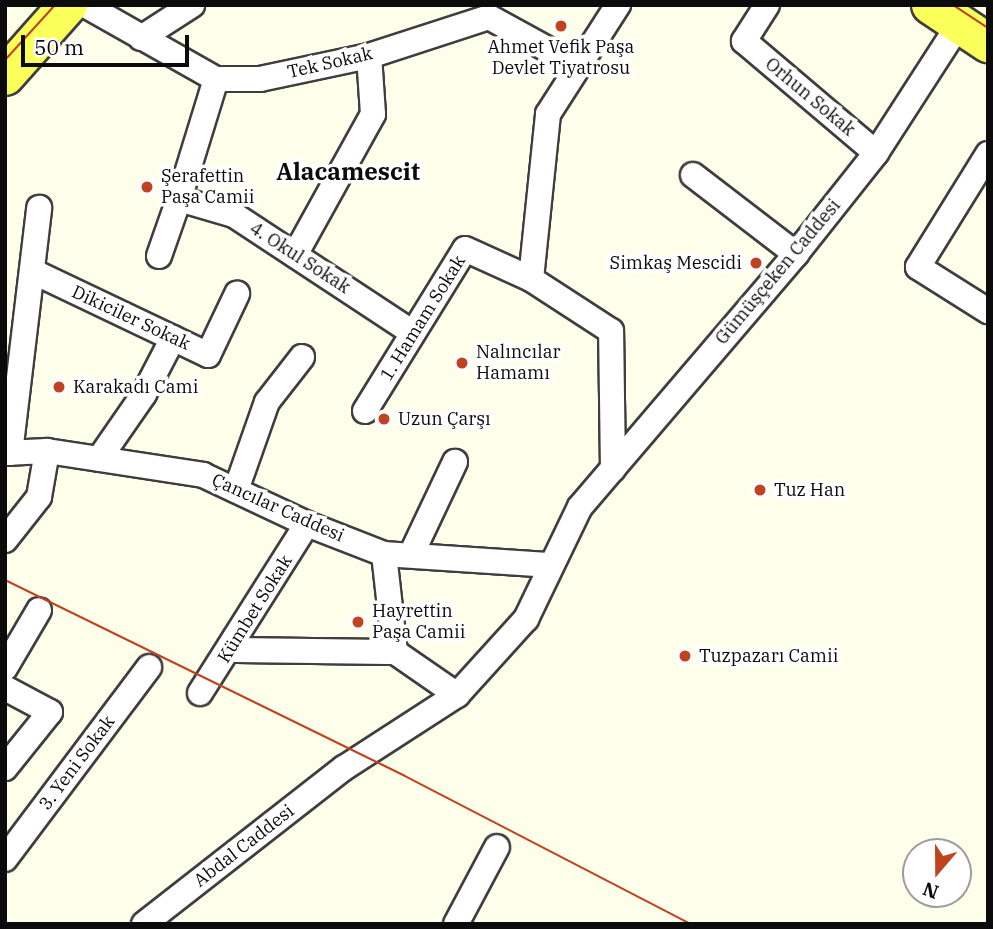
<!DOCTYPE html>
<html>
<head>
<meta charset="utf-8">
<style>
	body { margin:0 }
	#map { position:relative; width:993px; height:929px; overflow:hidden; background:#feffea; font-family:"IBM Plex Serif",serif }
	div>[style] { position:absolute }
	.roads { filter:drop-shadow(2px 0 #3e3e3e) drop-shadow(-2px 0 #3e3e3e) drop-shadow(0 2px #3e3e3e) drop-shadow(0 -2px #3e3e3e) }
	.minor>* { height:24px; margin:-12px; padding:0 12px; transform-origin:12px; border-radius:12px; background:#fff }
	.primary>* { height:38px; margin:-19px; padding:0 19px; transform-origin:19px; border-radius:19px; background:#fbff5a }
	.tram>* { height:2px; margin:-1px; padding:0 1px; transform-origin:1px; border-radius:1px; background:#c1421e }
	.dots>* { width:19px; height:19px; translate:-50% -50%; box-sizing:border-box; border:4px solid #fff; border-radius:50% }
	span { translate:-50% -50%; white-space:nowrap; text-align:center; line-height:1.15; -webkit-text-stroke:7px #fff; paint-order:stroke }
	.poi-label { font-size:18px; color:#0b0b0b }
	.left { translate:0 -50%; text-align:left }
	.right { translate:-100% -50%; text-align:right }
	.street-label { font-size:18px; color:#0b0b0b }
	.district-label { font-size:24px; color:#0b0b0b; font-weight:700 }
	.frame { position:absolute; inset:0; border:7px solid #0b0b0b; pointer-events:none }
	.north { position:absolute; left:902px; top:838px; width:70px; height:70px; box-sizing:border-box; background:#fff; border:2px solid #9d9d9d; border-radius:50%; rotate:200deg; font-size:19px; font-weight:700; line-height:28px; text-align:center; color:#0b0b0b }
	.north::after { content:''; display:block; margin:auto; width:24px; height:32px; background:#c1421e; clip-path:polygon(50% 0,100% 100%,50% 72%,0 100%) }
	.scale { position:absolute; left:21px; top:35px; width:168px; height:32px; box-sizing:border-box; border:4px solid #0b0b0b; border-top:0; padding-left:9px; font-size:21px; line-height:24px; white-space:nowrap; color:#0b0b0b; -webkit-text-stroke:5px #fff; paint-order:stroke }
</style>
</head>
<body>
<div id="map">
	<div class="roads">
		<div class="minor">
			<i style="left:85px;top:5px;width:150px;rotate:29.5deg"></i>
			<i style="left:216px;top:79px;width:44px"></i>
			<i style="left:260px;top:79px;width:111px;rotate:-11.9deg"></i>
			<i style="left:369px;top:56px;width:126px;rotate:-18deg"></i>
			<i style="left:489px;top:17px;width:102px;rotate:28.8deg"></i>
			<i style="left:767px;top:5px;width:43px;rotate:122.6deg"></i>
			<i style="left:744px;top:41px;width:173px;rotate:40.3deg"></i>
			<i style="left:141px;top:38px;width:61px;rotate:-32.9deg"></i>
			<i style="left:216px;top:79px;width:126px;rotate:107.1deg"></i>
			<i style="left:179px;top:199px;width:57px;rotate:16.2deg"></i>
			<i style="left:234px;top:215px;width:214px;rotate:33.4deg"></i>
			<i style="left:988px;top:154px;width:133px;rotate:121.8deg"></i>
			<i style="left:918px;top:267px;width:83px;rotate:32.2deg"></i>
			<i style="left:693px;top:175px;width:130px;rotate:37.5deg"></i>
			<i style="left:295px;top:255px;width:161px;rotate:-61deg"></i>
			<i style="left:373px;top:114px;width:58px;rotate:-93.9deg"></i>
			<i style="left:159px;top:256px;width:60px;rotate:-70.7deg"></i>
			<i style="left:32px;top:271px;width:195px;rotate:25.5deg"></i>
			<i style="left:208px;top:355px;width:68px;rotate:-64.6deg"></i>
			<i style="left:365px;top:411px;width:190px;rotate:-58.3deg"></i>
			<i style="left:465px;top:249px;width:72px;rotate:24.4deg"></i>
			<i style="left:5px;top:453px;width:42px;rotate:-2.7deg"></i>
			<i style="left:47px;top:451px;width:158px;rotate:8.7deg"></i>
			<i style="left:203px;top:475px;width:115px;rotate:25.2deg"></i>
			<i style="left:307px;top:524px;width:83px;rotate:21.3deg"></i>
			<i style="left:384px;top:554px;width:167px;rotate:3.8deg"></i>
			<i style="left:10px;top:453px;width:247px;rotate:-83.2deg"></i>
			<i style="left:99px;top:459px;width:79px;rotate:-55.3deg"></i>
			<i style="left:144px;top:394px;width:63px;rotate:-62.6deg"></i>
			<i style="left:613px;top:469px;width:138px;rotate:-90.8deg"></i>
			<i style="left:611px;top:331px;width:95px;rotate:-147deg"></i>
			<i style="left:531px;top:279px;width:166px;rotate:-84.1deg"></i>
			<i style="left:548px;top:114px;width:130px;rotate:-57.3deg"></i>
			<i style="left:236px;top:490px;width:93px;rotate:-70.6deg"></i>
			<i style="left:267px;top:402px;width:57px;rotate:-52.1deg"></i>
			<i style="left:5px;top:540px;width:55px;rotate:-51.7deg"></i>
			<i style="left:39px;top:497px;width:47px;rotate:-80.1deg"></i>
			<i style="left:384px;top:554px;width:99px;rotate:83.6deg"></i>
			<i style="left:395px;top:652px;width:75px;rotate:34.7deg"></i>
			<i style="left:411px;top:555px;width:103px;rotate:-64.7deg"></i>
			<i style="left:230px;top:650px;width:165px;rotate:0.7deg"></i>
			<i style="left:5px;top:668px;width:67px;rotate:-59.6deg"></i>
			<i style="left:5px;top:688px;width:51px;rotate:28.1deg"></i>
			<i style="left:50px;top:712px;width:72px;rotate:128.8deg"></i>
			<i style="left:200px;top:693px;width:200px;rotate:-57.7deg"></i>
			<i style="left:5px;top:859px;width:240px;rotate:-53.1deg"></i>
			<i style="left:144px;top:924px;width:254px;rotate:-38deg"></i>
			<i style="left:344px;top:768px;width:135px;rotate:-32.9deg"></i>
			<i style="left:457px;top:695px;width:103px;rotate:-47.8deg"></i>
			<i style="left:526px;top:619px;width:124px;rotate:-64.3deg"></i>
			<i style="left:580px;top:507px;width:333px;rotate:-49.5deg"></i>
			<i style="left:796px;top:254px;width:129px;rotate:-51.6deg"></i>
			<i style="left:876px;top:153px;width:153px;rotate:-57.2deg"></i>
			<i style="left:456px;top:924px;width:87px;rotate:-62deg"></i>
		</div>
		<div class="primary">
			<i style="left:931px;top:5px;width:69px;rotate:33.7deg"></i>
			<i style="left:5px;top:76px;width:95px;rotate:-48.4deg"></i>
		</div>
	</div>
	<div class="tram">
		<i style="left:953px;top:5px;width:42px;rotate:33.3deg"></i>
		<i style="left:5px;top:60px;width:74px;rotate:-47.7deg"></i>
		<i style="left:5px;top:580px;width:445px;rotate:26.1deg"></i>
		<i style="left:405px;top:776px;width:321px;rotate:27.4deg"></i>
	</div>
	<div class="dots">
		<i style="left:561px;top:26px;background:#c1421e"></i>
		<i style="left:147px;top:187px;background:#c1421e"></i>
		<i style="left:756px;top:263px;background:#c1421e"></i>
		<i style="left:462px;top:363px;background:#c1421e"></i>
		<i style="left:59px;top:387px;background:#c1421e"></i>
		<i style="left:384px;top:419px;background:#c1421e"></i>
		<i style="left:760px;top:490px;background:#c1421e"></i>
		<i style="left:358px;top:622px;background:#c1421e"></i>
		<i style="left:685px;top:656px;background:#c1421e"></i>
	</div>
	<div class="poi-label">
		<span style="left:561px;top:58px">Ahmet Vefik Paşa<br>Devlet Tiyatrosu</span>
		<span class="left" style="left:161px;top:187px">Şerafettin<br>Paşa Camii</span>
		<span class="right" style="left:742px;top:263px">Simkaş Mescidi</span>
		<span class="left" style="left:476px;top:363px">Nalıncılar<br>Hamamı</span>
		<span class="left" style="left:73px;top:387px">Karakadı Cami</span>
		<span class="left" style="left:398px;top:419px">Uzun Çarşı</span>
		<span class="left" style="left:774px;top:490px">Tuz Han</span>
		<span class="left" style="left:372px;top:622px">Hayrettin<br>Paşa Camii</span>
		<span class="left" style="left:699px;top:656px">Tuzpazarı Camii</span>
	</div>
	<div class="street-label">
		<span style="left:330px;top:63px;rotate:-13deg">Tek Sokak</span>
		<span style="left:810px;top:97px;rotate:40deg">Orhun Sokak</span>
		<span style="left:300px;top:258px;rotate:33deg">4. Okul Sokak</span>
		<span style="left:778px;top:272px;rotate:-50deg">Gümüşçeken Caddesi</span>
		<span style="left:131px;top:318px;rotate:25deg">Dikiciler Sokak</span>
		<span style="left:423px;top:318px;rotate:-58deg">1. Hamam Sokak</span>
		<span style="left:278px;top:508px;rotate:24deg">Çancılar Caddesi</span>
		<span style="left:255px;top:609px;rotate:-58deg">Kümbet Sokak</span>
		<span style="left:77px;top:763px;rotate:-53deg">3. Yeni Sokak</span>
		<span style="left:244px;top:846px;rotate:-38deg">Abdal Caddesi</span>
	</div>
	<div class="district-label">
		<span style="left:348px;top:172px">Alacamescit</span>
	</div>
	<div class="frame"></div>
	<div class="north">N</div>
	<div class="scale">50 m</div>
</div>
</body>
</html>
